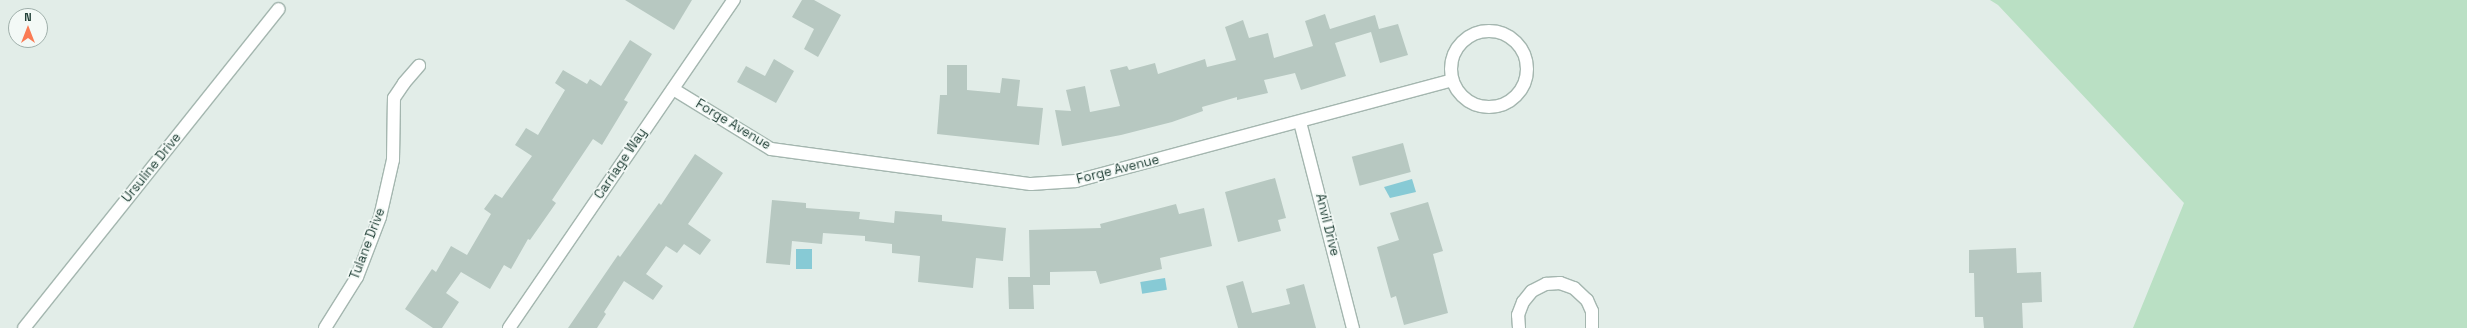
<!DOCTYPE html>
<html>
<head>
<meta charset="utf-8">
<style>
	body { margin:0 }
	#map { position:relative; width:2467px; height:328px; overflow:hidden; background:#e2ede8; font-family:"Space Grotesk",sans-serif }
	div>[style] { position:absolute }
	.green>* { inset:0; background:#bae0c4 }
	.water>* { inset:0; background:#87cad5; transform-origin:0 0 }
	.building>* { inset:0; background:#b7c8c1; transform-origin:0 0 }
	.roads { filter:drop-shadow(1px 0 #a4b6af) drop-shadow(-1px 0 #a4b6af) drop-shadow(0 1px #a4b6af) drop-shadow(0 -1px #a4b6af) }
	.street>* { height:12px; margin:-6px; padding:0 6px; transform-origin:6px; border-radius:6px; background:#fff }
	.street>.ring { margin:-6px; padding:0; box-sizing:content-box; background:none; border:12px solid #fff; border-radius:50% }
	span { translate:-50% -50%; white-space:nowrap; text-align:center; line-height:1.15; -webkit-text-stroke:3.5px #f3f9f6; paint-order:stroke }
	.street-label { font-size:13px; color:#214037 }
	.north { position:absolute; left:8px; top:8px; width:40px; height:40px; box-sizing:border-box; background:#f3f9f6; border:1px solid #9fafaa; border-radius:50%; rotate:0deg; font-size:11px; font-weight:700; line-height:16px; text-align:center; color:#214037 }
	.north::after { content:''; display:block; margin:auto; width:14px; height:18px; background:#fa7b54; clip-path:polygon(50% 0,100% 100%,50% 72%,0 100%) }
</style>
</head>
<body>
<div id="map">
	<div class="green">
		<i style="clip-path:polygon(1990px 0,2467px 0,2467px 328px,2133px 328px,2184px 203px,1998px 5px)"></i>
	</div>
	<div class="water">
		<i style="clip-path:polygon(1412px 179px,1416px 192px,1390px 198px,1384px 187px)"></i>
		<i style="left:796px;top:249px;width:16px;height:20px"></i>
		<i style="left:1165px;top:278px;width:12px;height:25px;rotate:81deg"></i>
	</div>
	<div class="building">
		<i style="clip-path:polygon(625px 0,692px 0,674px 30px)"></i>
		<i style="clip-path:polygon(802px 0,814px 0,841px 15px,818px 57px,804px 49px,814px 29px,792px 17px)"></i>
		<i style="clip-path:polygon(1325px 14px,1330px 29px,1375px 15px,1379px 29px,1398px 24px,1408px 55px,1380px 63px,1371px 32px,1335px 43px,1346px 76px,1301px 90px,1295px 73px,1264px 80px,1268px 93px,1237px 100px,1237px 97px,1202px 107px,1203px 111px,1172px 122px,1121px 135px,1062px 146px,1055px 110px,1071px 111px,1066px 90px,1085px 86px,1090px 112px,1120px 106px,1110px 70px,1127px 66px,1129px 70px,1155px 63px,1158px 74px,1205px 59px,1207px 67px,1236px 60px,1225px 27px,1243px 20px,1249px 38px,1268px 33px,1274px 58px,1313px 46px,1305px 21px)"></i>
		<i style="clip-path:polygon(630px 40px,652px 54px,624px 100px,628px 102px,602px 145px,593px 139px,552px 200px,556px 203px,530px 240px,528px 239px,511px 269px,504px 265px,490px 289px,461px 272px,446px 293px,459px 302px,442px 328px,433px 328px,405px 309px,432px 269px,436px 272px,451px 246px,467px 255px,491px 214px,484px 209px,495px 194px,502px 198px,532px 156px,515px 145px,526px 128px,538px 135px,565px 90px,555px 83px,563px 70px,587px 84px,590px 79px,601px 86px)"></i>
		<i style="clip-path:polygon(774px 59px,794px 71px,776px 103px,737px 82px,746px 66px,765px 76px)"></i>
		<i style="clip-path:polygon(947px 65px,967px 65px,967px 90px,1000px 93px,1002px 78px,1020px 80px,1017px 106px,1043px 108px,1039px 145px,937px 134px,940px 95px,947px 95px)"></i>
		<i style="left:1403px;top:143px;width:30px;height:53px;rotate:75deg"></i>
		<i style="clip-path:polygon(695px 154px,723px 173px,688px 224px,711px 240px,700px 255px,684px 244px,677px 253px,666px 246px,646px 274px,663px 286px,653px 300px,624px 281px,604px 312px,606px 314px,597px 328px,568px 328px,618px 255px,620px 257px,659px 203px,661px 205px)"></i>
		<i style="clip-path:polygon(1275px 178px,1286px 218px,1278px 220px,1281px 231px,1238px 242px,1225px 192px)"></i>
		<i style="clip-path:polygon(772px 200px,806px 203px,806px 208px,860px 212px,859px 219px,894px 223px,895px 211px,942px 215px,942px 221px,1006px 228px,1003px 261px,976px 258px,973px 288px,918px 282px,920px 256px,892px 253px,892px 244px,865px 241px,865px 236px,823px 233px,822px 244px,792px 241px,790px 265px,766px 263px)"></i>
		<i style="clip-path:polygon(1428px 202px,1443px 251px,1433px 254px,1448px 313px,1404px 325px,1396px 296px,1391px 298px,1377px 247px,1399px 240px,1390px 213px)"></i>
		<i style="clip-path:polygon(1176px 204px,1179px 214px,1204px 208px,1212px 246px,1160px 258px,1162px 269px,1100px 284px,1096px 271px,1050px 272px,1050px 285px,1033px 285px,1034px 309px,1009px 309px,1008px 277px,1030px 277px,1029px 230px,1101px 228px,1100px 224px)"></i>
		<i style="clip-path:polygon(2016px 248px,2017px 273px,2041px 272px,2042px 302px,2022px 303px,2023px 328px,1984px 328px,1983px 317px,1975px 317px,1974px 273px,1969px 273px,1969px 250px)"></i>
		<i style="clip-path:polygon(1243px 281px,1252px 313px,1290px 304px,1286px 289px,1304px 284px,1316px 328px,1238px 328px,1226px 286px)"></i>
	</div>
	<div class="roads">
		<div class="street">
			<i class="ring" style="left:1451px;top:31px;width:64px;height:64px"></i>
			<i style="left:673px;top:89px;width:115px;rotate:31.5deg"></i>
			<i style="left:771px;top:149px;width:262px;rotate:7.7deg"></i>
			<i style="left:1031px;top:184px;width:45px;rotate:-3.8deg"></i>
			<i style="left:1076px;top:181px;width:389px;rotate:-15deg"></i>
			<i style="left:1300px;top:122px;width:213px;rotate:75.6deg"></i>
			<i style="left:24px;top:328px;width:408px;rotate:-51.4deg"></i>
			<i style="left:325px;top:328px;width:60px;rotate:-57.9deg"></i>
			<i style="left:357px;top:277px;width:64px;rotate:-69deg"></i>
			<i style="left:380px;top:217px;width:58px;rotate:-77.2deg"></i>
			<i style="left:393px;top:160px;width:62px;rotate:-89.1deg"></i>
			<i style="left:394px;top:98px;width:18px;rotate:-56deg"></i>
			<i style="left:404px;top:83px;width:23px;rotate:-49deg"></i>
			<i style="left:509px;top:328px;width:398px;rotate:-55.6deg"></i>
			<i style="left:1519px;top:328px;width:13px;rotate:-94deg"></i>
			<i style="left:1518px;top:315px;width:14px;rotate:-69deg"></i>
			<i style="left:1523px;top:302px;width:14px;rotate:-51deg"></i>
			<i style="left:1532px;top:291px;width:16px;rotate:-27deg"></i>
			<i style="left:1546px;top:284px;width:14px;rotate:-4deg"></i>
			<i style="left:1560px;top:283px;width:15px;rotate:20deg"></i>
			<i style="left:1574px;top:288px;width:18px;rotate:43deg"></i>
			<i style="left:1587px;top:300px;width:12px;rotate:66deg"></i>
			<i style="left:1592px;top:311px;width:17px;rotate:90deg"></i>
		</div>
	</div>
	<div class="street-label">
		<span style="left:733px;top:125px;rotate:31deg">Forge Avenue</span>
		<span style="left:621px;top:164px;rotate:-56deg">Carriage Way</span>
		<span style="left:152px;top:168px;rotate:-51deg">Ursuline Drive</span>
		<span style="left:1118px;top:170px;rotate:-14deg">Forge Avenue</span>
		<span style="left:1327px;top:225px;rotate:76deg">Anvil Drive</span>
		<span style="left:368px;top:244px;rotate:-69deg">Tulane Drive</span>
	</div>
	<div class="north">N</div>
</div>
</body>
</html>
